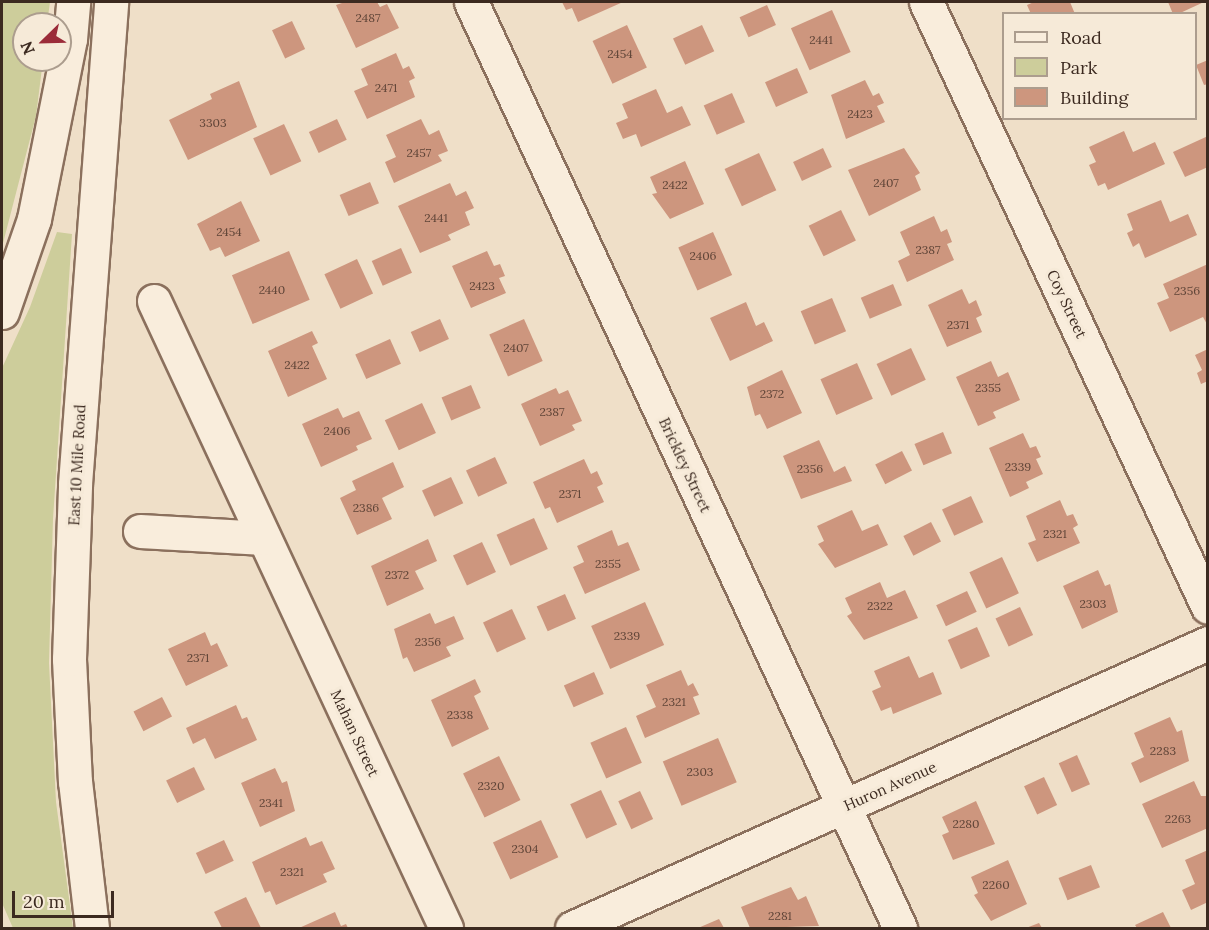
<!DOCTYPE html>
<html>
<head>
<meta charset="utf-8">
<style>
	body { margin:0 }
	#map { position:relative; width:1209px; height:930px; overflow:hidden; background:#efdfc8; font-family:Lora,serif }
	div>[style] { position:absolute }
	.green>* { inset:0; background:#cdcd9b }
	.building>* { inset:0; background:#cd967e; transform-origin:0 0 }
	.roads { filter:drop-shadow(2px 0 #8b705d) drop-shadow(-2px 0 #8b705d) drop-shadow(0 2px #8b705d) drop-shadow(0 -2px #8b705d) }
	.street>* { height:33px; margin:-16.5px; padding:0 16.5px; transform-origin:16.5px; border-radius:16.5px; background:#f9eddc }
	.secondary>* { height:33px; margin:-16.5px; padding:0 16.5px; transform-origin:16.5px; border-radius:16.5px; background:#f9eddc }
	span { translate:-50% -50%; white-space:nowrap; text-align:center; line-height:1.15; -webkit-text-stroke:6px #f6ead8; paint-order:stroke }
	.number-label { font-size:12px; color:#604538 }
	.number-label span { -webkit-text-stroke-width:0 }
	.street-label { font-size:15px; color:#3c2a20 }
	.frame { position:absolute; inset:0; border:3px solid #3c2a20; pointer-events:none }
	.legend { position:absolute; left:1002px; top:12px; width:195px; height:108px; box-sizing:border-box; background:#f6ead8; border:2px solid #ac9d8e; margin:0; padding:8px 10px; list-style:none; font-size:18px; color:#3c2a20 }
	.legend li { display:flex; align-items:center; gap:12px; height:30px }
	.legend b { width:30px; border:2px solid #ac9d8e }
	.north { position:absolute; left:12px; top:12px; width:60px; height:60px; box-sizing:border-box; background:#f6ead8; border:2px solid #ac9d8e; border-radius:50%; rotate:247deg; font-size:16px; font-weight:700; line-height:24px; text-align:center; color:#3c2a20 }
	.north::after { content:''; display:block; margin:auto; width:21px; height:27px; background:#9b2c39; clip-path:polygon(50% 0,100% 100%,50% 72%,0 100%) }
	.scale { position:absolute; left:12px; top:891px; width:102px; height:27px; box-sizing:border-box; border:3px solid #3c2a20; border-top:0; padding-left:8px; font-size:18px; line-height:21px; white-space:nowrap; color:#3c2a20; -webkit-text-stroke:4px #f6ead8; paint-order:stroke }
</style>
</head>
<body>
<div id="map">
	<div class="green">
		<i style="clip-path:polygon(2px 2px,50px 2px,47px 24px,24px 24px,24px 60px,43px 60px,36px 116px,2px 247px)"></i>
		<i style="clip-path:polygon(57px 232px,72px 234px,53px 519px,49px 663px,56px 802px,73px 928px,13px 928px,2px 903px,2px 368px,30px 307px)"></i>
	</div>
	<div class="building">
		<i style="clip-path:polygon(345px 2px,377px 2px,380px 7px,387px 4px,399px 28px,356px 48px,336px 5px)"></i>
		<i style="clip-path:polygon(562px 2px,623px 2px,578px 22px,572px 8px,566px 10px)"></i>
		<i style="clip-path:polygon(1034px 2px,1070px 2px,1075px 14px,1031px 14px,1027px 5px)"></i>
		<i style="clip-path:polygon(1168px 2px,1204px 2px,1178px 14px,1173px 14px)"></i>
		<i style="left:767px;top:5px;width:22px;height:30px;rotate:66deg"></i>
		<i style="left:832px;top:10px;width:46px;height:45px;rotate:66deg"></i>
		<i style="left:292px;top:21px;width:31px;height:22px;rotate:65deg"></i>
		<i style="left:627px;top:25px;width:47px;height:38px;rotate:65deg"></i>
		<i style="left:702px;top:25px;width:29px;height:32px;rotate:65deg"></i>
		<i style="clip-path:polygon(396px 53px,403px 69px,409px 66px,415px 78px,409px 81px,415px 97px,367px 119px,354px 91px,368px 85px,361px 69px)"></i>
		<i style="clip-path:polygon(1208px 60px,1208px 84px,1204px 85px,1196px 65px)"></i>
		<i style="left:797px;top:68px;width:27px;height:35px;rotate:66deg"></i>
		<i style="clip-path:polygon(865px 80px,873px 96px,879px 93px,884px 103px,877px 106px,885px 122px,846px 139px,831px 95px)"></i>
		<i style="clip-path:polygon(239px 81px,257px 127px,188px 160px,169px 120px,212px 99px,210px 94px)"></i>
		<i style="clip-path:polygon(656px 89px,667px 113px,682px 106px,691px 125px,641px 147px,636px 134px,623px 139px,616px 123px,628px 118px,622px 104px)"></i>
		<i style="left:732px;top:93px;width:32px;height:31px;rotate:66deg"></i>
		<i style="left:337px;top:119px;width:23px;height:31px;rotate:65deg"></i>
		<i style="clip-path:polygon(421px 119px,429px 135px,439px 130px,448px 151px,438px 155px,442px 161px,394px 183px,385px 162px,396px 157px,386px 135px)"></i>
		<i style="left:284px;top:124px;width:41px;height:34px;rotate:65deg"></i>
		<i style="clip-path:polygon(1124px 131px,1133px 152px,1155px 142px,1165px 164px,1108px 190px,1105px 183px,1098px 186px,1089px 165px,1096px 162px,1089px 147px)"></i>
		<i style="clip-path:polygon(1208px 136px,1208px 167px,1185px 177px,1173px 152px)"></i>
		<i style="left:823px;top:148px;width:21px;height:33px;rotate:65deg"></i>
		<i style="clip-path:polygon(904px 148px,920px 173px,915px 176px,921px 190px,869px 216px,848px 170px)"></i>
		<i style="left:759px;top:153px;width:41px;height:38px;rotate:65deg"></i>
		<i style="clip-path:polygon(685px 161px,704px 204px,670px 219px,652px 194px,657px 193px,650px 177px)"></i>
		<i style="left:370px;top:182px;width:23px;height:33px;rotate:67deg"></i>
		<i style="clip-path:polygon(450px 183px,456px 196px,466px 191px,474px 208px,465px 212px,470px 225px,448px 235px,451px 240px,420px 253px,398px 206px)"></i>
		<i style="clip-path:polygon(1161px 200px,1170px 222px,1188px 214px,1197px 235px,1145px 258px,1139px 243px,1133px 247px,1127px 233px,1133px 230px,1127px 214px)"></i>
		<i style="clip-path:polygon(241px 201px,260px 241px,225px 257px,220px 247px,210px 251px,197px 224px)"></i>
		<i style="left:841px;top:210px;width:34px;height:36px;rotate:64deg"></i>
		<i style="clip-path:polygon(934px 216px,941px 232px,947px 229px,952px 242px,947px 244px,954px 260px,907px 282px,898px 261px,910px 255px,900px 232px)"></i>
		<i style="left:713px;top:232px;width:47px;height:38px;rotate:66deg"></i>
		<i style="left:401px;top:248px;width:27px;height:32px;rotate:66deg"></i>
		<i style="left:289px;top:251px;width:53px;height:62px;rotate:67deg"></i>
		<i style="clip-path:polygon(487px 251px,494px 266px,500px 264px,505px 276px,499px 278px,506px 293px,471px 308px,452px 266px)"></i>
		<i style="left:357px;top:259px;width:38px;height:36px;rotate:65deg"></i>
		<i style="clip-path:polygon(1208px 264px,1208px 326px,1203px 317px,1170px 332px,1157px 303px,1169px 298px,1163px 284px)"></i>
		<i style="left:893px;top:284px;width:23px;height:35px;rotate:67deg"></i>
		<i style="clip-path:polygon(962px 289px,969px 304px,976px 300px,982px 315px,976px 318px,982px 332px,947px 347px,928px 305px)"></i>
		<i style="left:832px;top:298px;width:36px;height:34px;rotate:67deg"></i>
		<i style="clip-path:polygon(746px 302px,756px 326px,764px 322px,773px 341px,730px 361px,710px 318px)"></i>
		<i style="left:440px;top:319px;width:22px;height:32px;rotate:66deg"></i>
		<i style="left:524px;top:319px;width:46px;height:38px;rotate:66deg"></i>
		<i style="clip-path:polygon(312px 331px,318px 343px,312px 346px,327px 379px,288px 397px,268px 351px)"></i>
		<i style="left:390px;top:339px;width:27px;height:38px;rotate:66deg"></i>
		<i style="left:911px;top:348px;width:35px;height:38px;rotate:65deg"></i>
		<i style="clip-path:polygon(1208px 349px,1208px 381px,1201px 384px,1197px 373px,1202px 370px,1195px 355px)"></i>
		<i style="clip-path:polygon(991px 361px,998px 377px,1008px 372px,1020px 400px,993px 412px,996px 418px,978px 426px,956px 377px)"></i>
		<i style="left:857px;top:363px;width:39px;height:40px;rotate:66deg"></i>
		<i style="clip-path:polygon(782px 370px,802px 413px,767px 429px,760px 414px,755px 416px,747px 387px)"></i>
		<i style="left:471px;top:385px;width:25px;height:32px;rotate:67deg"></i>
		<i style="clip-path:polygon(556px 388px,559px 394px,568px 390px,582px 421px,572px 425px,575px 430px,540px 446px,521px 404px)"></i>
		<i style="left:422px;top:403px;width:33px;height:41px;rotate:65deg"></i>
		<i style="clip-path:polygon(338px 408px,343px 418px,359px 411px,372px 439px,356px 446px,358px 450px,321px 467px,302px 424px)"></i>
		<i style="left:943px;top:432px;width:23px;height:31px;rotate:67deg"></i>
		<i style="clip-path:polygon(1023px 433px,1030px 448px,1036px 446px,1041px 457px,1036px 459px,1043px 474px,1026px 482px,1029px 488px,1010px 497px,989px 448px)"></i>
		<i style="clip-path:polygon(819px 440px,834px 472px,845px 466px,852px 481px,801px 499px,783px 456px)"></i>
		<i style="left:902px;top:451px;width:22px;height:30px;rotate:63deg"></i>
		<i style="left:495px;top:457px;width:29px;height:32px;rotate:65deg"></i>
		<i style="clip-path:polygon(584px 459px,591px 474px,597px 471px,603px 484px,597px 487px,604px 502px,557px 523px,550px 507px,545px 509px,533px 482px)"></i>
		<i style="clip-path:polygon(393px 462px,404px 487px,382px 498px,392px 519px,357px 535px,340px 498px,356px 490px,352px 481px)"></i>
		<i style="left:451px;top:477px;width:29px;height:32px;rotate:65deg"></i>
		<i style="left:971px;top:496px;width:29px;height:32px;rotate:65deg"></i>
		<i style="clip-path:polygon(1060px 500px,1067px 516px,1073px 514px,1078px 525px,1073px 528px,1080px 543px,1037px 562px,1028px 543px,1036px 540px,1026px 516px)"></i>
		<i style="clip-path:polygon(852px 510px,862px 531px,878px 524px,888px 545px,835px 568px,818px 544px,824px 541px,817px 526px)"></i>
		<i style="left:534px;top:518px;width:34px;height:41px;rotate:66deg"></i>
		<i style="left:931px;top:522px;width:22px;height:31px;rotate:63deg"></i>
		<i style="clip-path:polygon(612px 530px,618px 546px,628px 542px,640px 570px,585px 594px,573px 567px,584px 562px,577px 546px)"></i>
		<i style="clip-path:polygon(428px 539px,437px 561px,415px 571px,424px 589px,387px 606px,371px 566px)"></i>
		<i style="left:482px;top:542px;width:33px;height:32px;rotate:65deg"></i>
		<i style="left:1002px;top:557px;width:40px;height:36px;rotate:65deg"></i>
		<i style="clip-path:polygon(1098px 570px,1105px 586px,1110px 584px,1118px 612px,1082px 629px,1063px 586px)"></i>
		<i style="clip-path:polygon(880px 582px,887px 598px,905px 590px,918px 618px,864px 640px,847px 616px,852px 613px,845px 598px)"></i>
		<i style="left:967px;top:591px;width:23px;height:34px;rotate:65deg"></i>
		<i style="left:565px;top:594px;width:27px;height:31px;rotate:66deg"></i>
		<i style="left:645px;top:602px;width:47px;height:59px;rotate:66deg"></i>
		<i style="left:1020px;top:607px;width:31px;height:27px;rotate:65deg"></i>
		<i style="left:512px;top:609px;width:33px;height:32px;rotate:65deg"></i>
		<i style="clip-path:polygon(430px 613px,435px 624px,454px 616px,464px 639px,446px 647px,451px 656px,414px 672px,407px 657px,403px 659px,394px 629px)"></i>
		<i style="left:977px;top:627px;width:32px;height:32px;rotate:66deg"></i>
		<i style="clip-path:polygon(205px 632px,211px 646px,217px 643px,228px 666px,186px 686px,168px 649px)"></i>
		<i style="clip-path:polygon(909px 656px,919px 678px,933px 672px,942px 694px,893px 714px,891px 707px,881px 711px,872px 691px,881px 687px,874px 671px)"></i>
		<i style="clip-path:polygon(681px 670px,688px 686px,693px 683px,699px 695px,693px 697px,700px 714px,645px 738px,636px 716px,656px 707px,646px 685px)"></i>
		<i style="left:594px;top:672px;width:24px;height:33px;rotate:66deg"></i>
		<i style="clip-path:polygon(475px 679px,481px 692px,474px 696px,489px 729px,452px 747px,431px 700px)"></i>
		<i style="left:162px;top:697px;width:22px;height:32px;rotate:63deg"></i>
		<i style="clip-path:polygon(236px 705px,242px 719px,247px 717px,257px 740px,215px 759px,205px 738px,193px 744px,186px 728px)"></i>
		<i style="clip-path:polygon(1170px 717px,1177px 732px,1182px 730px,1189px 761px,1140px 783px,1131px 763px,1144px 757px,1134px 733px)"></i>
		<i style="left:626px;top:727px;width:39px;height:39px;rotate:66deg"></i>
		<i style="left:718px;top:738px;width:48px;height:60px;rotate:67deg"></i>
		<i style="left:1077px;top:755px;width:32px;height:20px;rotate:66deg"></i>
		<i style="left:499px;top:756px;width:49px;height:40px;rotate:64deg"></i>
		<i style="left:194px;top:767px;width:25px;height:31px;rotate:64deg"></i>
		<i style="clip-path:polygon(275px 768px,282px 783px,287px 781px,295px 811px,260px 827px,241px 783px)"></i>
		<i style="left:1044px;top:777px;width:31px;height:22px;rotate:65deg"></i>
		<i style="clip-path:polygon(1194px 781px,1201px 796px,1208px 796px,1208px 828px,1162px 848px,1142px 804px)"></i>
		<i style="left:601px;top:790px;width:38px;height:34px;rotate:65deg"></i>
		<i style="left:640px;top:791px;width:31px;height:24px;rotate:65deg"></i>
		<i style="clip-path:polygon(976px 801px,995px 844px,953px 860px,942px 835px,949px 832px,942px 817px)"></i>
		<i style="left:541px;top:820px;width:41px;height:53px;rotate:65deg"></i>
		<i style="clip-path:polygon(306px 837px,310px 846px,322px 841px,335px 869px,323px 874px,327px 882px,276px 905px,270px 891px,265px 893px,252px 862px)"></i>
		<i style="left:224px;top:840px;width:23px;height:31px;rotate:65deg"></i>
		<i style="clip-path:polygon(1208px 850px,1208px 902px,1191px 910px,1182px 890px,1195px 884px,1185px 860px)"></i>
		<i style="clip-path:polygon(1008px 860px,1027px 904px,991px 921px,974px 895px,978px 893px,971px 877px)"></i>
		<i style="left:1091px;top:865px;width:24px;height:35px;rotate:68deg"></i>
		<i style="clip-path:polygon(791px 887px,798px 900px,806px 896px,819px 926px,750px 928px,741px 907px)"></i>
		<i style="clip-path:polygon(246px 897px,261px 928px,222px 928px,214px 912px)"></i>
		<i style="clip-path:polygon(335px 912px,341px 926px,346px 924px,348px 928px,299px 928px)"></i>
		<i style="clip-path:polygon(1163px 912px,1171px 928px,1137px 928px,1135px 925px)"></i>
		<i style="clip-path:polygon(719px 919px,724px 928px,698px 928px)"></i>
		<i style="clip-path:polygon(1039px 923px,1042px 928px,1026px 928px)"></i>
	</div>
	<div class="roads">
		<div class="street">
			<i style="left:471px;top:2px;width:1021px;rotate:65.14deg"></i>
			<i style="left:926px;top:2px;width:667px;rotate:65.01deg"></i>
			<i style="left:154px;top:301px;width:692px;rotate:65.03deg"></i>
			<i style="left:140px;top:531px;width:124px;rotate:3.2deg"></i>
			<i style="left:572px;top:928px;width:697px;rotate:-24.14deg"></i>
		</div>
		<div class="secondary">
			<i style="left:2px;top:312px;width:98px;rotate:-71deg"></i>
			<i style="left:34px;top:219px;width:184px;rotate:-78.7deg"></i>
			<i style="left:70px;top:39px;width:37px;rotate:-85deg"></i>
			<i style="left:92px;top:928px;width:147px;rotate:-96.6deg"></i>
			<i style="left:75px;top:782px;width:123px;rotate:-92.8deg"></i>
			<i style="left:69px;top:659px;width:175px;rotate:-88deg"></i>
			<i style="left:75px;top:484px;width:483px;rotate:-85.7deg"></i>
		</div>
	</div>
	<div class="number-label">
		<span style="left:368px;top:18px">2487</span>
		<span style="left:821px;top:40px">2441</span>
		<span style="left:620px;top:54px">2454</span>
		<span style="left:386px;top:88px">2471</span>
		<span style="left:860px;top:114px">2423</span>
		<span style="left:213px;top:123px">3303</span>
		<span style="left:419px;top:153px">2457</span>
		<span style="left:886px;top:183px">2407</span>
		<span style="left:675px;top:185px">2422</span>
		<span style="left:436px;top:218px">2441</span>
		<span style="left:229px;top:232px">2454</span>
		<span style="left:928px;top:250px">2387</span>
		<span style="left:703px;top:256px">2406</span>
		<span style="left:482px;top:286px">2423</span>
		<span style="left:272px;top:290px">2440</span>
		<span style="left:1187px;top:291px">2356</span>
		<span style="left:958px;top:325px">2371</span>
		<span style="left:516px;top:348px">2407</span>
		<span style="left:297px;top:365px">2422</span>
		<span style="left:988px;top:388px">2355</span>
		<span style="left:772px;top:394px">2372</span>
		<span style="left:552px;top:412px">2387</span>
		<span style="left:337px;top:431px">2406</span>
		<span style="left:1018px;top:467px">2339</span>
		<span style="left:810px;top:469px">2356</span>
		<span style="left:570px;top:494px">2371</span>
		<span style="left:366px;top:508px">2386</span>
		<span style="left:1055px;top:534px">2321</span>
		<span style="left:608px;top:564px">2355</span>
		<span style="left:397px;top:575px">2372</span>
		<span style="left:1093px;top:604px">2303</span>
		<span style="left:880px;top:606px">2322</span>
		<span style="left:627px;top:636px">2339</span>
		<span style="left:428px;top:642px">2356</span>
		<span style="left:198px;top:658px">2371</span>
		<span style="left:674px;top:702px">2321</span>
		<span style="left:460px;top:715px">2338</span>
		<span style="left:1163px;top:751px">2283</span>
		<span style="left:700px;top:772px">2303</span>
		<span style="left:491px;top:786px">2320</span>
		<span style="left:271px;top:803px">2341</span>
		<span style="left:1178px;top:819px">2263</span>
		<span style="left:966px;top:824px">2280</span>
		<span style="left:525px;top:849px">2304</span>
		<span style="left:292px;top:872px">2321</span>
		<span style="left:996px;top:885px">2260</span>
		<span style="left:780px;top:916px">2281</span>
	</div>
	<div class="street-label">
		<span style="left:1067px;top:304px;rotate:65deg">Coy Street</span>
		<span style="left:77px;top:465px;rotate:-87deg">East 10 Mile Road</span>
		<span style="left:685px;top:465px;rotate:65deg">Brickley Street</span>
		<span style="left:355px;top:733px;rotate:65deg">Mahan Street</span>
		<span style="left:890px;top:786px;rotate:-24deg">Huron Avenue</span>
	</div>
	<div class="frame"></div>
	<ul class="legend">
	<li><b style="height:8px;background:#f9eddc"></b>Road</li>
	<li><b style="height:16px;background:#cdcd9b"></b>Park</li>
	<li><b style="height:16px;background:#cd967e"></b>Building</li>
	</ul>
	<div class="north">N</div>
	<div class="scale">20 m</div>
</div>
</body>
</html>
